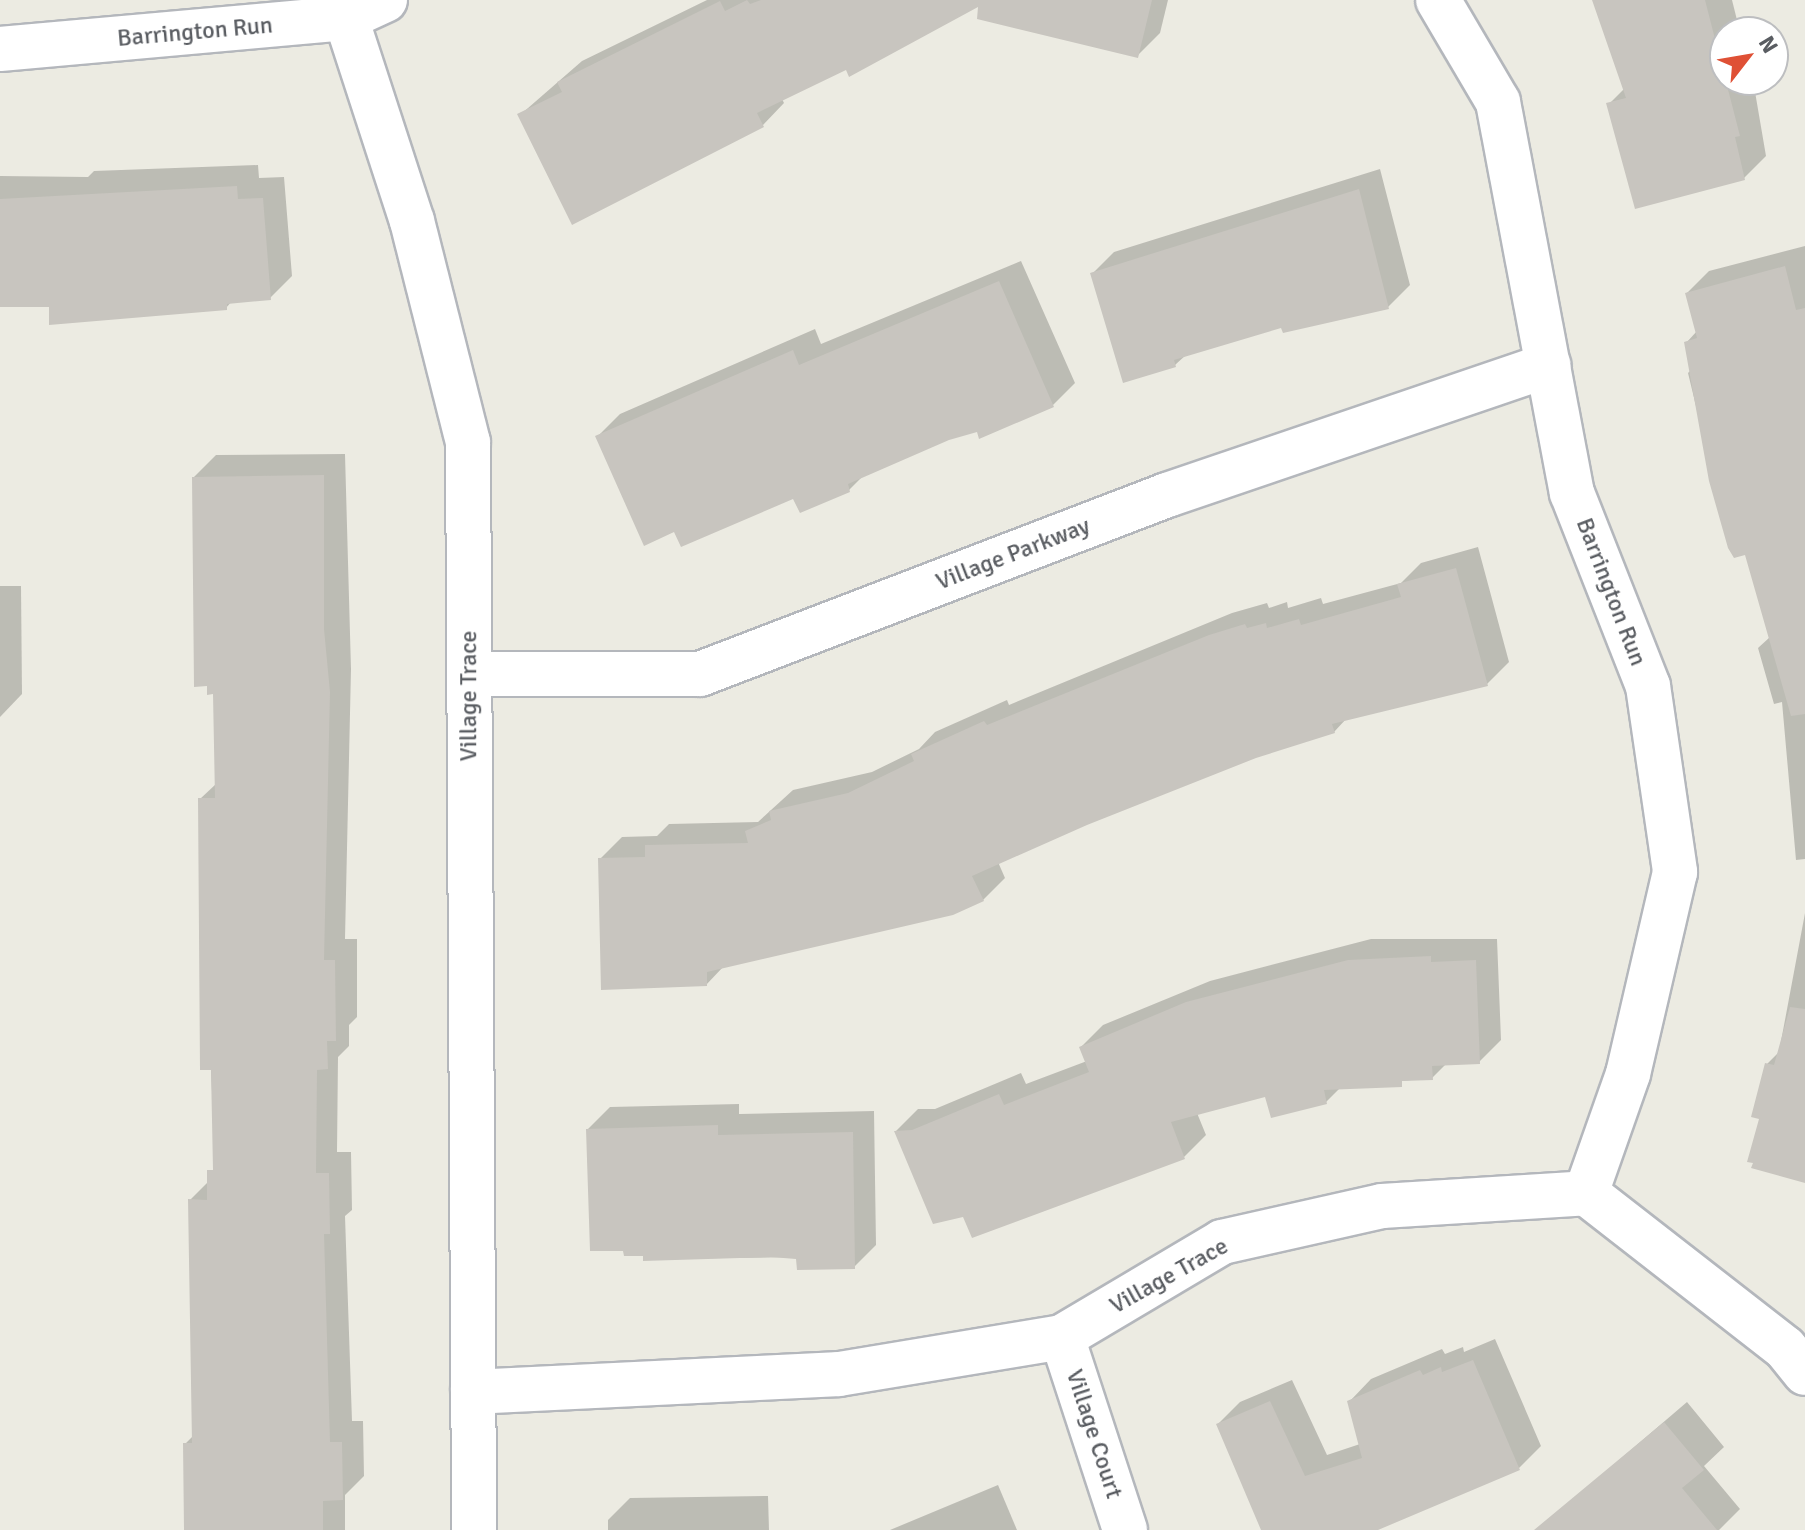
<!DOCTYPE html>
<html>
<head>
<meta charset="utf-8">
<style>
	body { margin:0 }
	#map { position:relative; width:1805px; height:1530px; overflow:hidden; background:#ecebe2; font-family:Signika,sans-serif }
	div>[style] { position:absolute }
	.shadow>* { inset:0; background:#0003 }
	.building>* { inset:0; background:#c8c5bf }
	.roads { filter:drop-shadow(2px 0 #b4b7bc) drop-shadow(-2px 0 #b4b7bc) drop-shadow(0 2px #b4b7bc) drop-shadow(0 -2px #b4b7bc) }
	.minor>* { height:44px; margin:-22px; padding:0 22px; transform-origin:22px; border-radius:22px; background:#fff }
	span { translate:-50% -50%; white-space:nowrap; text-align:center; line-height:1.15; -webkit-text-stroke:8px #fff; paint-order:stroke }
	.street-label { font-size:24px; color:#5a5d62 }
	.north { position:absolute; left:1709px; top:16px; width:80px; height:80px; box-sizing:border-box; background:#fff; border:2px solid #bdbec0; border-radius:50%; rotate:59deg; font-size:22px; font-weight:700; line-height:32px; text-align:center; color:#5a5d62 }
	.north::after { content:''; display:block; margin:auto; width:28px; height:36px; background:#df5035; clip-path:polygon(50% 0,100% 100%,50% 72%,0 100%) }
</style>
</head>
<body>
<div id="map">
	<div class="shadow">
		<i style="clip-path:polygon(707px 0,965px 0,782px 99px,784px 103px,763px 125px,520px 115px,582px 61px)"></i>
		<i style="clip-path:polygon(1045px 0,1168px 0,1160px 33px,1138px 55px)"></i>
		<i style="clip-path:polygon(1595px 0,1732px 0,1740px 32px,1725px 32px,1725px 80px,1753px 80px,1766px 156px,1744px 178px,1609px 104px,1625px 88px)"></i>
		<i style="clip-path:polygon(258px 165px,259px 178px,284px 177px,292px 276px,270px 298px,232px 301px,226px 308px,0 305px,0 176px,88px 177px,94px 171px)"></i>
		<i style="clip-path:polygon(1380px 169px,1410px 285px,1388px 307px,1283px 326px,1187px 354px,1175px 365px,1092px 274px,1114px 252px)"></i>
		<i style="clip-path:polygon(1805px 246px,1805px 859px,1796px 860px,1782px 702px,1774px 704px,1758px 648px,1770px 637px,1746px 552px,1730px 547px,1688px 373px,1692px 369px,1686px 343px,1697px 331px,1687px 293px,1709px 271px)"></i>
		<i style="clip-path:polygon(1021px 261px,1075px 383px,1053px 405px,948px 438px,865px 474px,849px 490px,794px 496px,675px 529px,598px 436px,620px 414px,815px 329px,821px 344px)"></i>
		<i style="clip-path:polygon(345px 454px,351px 669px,345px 939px,357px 939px,357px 1017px,349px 1025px,349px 1046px,338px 1057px,337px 1152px,351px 1152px,352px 1210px,345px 1216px,352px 1421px,363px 1421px,364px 1476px,345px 1495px,345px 1530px,186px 1530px,185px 1444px,194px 1435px,190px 1200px,209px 1181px,215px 1165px,200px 799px,217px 783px,215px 692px,194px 477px,216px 455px)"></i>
		<i style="clip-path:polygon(1478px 547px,1509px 662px,1487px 684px,1347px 718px,1334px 732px,1256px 756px,1086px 823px,998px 862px,1005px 878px,983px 900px,724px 966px,706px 985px,600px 859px,622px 837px,657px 836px,669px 824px,758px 822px,793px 790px,872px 772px,919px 749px,935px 732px,1007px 700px,1009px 705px,1232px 613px,1267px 603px,1269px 608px,1287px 602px,1288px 608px,1321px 598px,1323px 604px,1401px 583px,1421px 563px)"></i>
		<i style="clip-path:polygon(0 586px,21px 586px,22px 694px,0 717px)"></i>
		<i style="clip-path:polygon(1805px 913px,1805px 1181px,1762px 1117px,1767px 1064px,1779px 1052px)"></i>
		<i style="clip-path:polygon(1371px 939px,1497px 939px,1501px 1040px,1479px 1062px,1447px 1063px,1432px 1078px,1341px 1087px,1326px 1102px,1266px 1094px,1197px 1113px,1206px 1135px,1184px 1157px,964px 1215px,896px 1131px,918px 1109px,935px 1109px,1021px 1073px,1026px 1084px,1087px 1061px,1081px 1047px,1103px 1025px,1210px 981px)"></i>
		<i style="clip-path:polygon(739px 1104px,739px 1114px,874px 1111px,876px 1245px,854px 1267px,798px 1257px,645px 1259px,588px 1129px,610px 1107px)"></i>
		<i style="clip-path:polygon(1495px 1339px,1541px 1446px,1519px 1468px,1370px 1530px,1262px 1530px,1218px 1424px,1240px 1402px,1292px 1380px,1327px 1455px,1360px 1444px,1349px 1402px,1371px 1379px,1442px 1349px,1445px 1354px,1463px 1347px,1464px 1352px)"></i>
		<i style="clip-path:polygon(1687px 1402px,1724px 1447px,1704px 1466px,1740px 1509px,1719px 1530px,1579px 1530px,1562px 1509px)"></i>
		<i style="clip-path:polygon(998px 1485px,1017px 1530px,890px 1530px)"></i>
		<i style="clip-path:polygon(768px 1496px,769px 1530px,608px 1530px,608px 1520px,630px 1498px)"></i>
	</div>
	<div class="building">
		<i style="clip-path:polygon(747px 0,750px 4px,761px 0,1152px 0,1138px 58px,977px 19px,978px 7px,849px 77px,846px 70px,757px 113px,764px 127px,572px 225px,517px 114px,562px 92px,557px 82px,720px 1px,725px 11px)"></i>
		<i style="clip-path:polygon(1592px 0,1705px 0,1740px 136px,1735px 137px,1745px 180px,1635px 209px,1606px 103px,1626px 98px)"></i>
		<i style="clip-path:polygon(237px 186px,238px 199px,263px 198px,271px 300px,227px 304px,227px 310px,49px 325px,49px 307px,0 307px,0 199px)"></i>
		<i style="clip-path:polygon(1359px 189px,1389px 309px,1283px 333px,1281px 328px,1174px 360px,1176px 367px,1123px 383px,1090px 273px)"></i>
		<i style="clip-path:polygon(1785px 266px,1796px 310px,1805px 308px,1805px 714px,1791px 716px,1745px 555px,1734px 558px,1728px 548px,1709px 481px,1684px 342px,1697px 338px,1685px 293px)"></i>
		<i style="clip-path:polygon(999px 281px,1054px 407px,979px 439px,977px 432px,949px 440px,848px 484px,850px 492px,800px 513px,793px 499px,681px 547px,674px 532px,644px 546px,595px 436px,793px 350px,799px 365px)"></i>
		<i style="clip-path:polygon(324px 475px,324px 629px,330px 692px,324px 960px,335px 960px,336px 1041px,327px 1041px,328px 1069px,317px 1070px,316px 1173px,329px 1173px,330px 1234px,324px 1234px,330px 1442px,342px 1442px,343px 1500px,323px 1501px,323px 1530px,184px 1530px,183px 1443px,192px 1443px,188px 1199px,207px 1200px,207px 1170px,213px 1170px,211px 1070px,200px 1070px,198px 798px,215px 798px,213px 694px,207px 695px,207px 686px,194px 687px,192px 477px)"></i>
		<i style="clip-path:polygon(1456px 568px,1488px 686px,1332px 724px,1335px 733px,1256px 758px,1087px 825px,972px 876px,984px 901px,953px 915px,707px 972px,707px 986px,601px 990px,598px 858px,645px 857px,645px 845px,748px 843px,745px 831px,771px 820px,769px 811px,848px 793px,914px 761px,911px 754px,984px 721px,987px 725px,1209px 635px,1245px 624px,1247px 628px,1266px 623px,1267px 628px,1299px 619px,1301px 625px,1401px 597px,1397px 584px)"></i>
		<i style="clip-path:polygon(1431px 956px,1431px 962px,1476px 960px,1480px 1064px,1432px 1066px,1433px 1080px,1402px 1081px,1402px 1087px,1324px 1090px,1327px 1104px,1271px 1118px,1265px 1097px,1171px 1122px,1185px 1159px,972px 1238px,963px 1217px,933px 1224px,894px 1131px,912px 1130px,999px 1094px,1004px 1105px,1089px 1072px,1079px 1047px,1186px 1002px,1348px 960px)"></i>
		<i style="clip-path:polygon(1790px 1007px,1805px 1009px,1805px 1183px,1751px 1168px,1753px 1163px,1747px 1162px,1759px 1119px,1751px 1117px,1765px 1063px,1774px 1065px)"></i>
		<i style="clip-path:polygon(718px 1125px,718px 1135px,853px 1132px,855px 1269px,797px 1270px,796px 1259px,771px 1257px,643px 1261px,643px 1256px,624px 1256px,623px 1251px,590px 1251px,586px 1129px)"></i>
		<i style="clip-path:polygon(1473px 1360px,1520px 1470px,1378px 1530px,1261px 1530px,1216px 1424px,1270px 1401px,1305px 1476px,1362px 1458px,1347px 1401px,1420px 1370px,1423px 1375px,1441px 1367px,1442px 1372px)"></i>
		<i style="clip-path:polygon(1664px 1422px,1704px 1470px,1682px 1488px,1717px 1530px,1534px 1530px)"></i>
	</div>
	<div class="roads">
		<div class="minor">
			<i style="left:1438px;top:0;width:118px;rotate:59.5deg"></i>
			<i style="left:1498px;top:102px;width:398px;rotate:79.3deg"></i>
			<i style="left:1572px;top:493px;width:207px;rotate:68.5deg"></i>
			<i style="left:1648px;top:686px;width:188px;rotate:81.7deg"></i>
			<i style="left:1675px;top:872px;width:207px;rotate:103.1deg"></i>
			<i style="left:1628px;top:1074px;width:126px;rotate:109.4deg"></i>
			<i style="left:346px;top:18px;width:213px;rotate:72deg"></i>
			<i style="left:412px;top:221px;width:228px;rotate:75.8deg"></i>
			<i style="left:468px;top:442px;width:1088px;rotate:89.68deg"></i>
			<i style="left:0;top:49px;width:347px;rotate:-5.1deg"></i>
			<i style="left:346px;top:18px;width:43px;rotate:-24.8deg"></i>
			<i style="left:469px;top:674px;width:231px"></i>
			<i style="left:700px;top:674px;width:500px;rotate:-20.97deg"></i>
			<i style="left:1167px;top:495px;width:403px;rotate:-18.8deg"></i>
			<i style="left:1062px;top:1337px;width:203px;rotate:71.9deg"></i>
			<i style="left:473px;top:1392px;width:366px;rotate:-2.8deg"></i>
			<i style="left:839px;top:1374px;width:226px;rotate:-9.4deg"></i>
			<i style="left:1062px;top:1337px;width:186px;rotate:-30.7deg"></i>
			<i style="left:1222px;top:1242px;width:164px;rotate:-12.7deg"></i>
			<i style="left:1382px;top:1206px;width:204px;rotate:-3.6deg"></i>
			<i style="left:1586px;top:1193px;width:252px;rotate:37.9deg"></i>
			<i style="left:1785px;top:1348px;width:32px;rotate:51deg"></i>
		</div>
	</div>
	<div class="street-label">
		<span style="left:195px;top:32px;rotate:-5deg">Barrington Run</span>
		<span style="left:1013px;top:554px;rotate:-21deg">Village Parkway</span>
		<span style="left:1611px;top:592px;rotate:69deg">Barrington Run</span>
		<span style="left:469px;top:696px;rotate:-90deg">Village Trace</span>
		<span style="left:1169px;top:1276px;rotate:-29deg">Village Trace</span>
		<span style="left:1094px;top:1434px;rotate:72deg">Village Court</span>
	</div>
	<div class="north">N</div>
</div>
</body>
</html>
